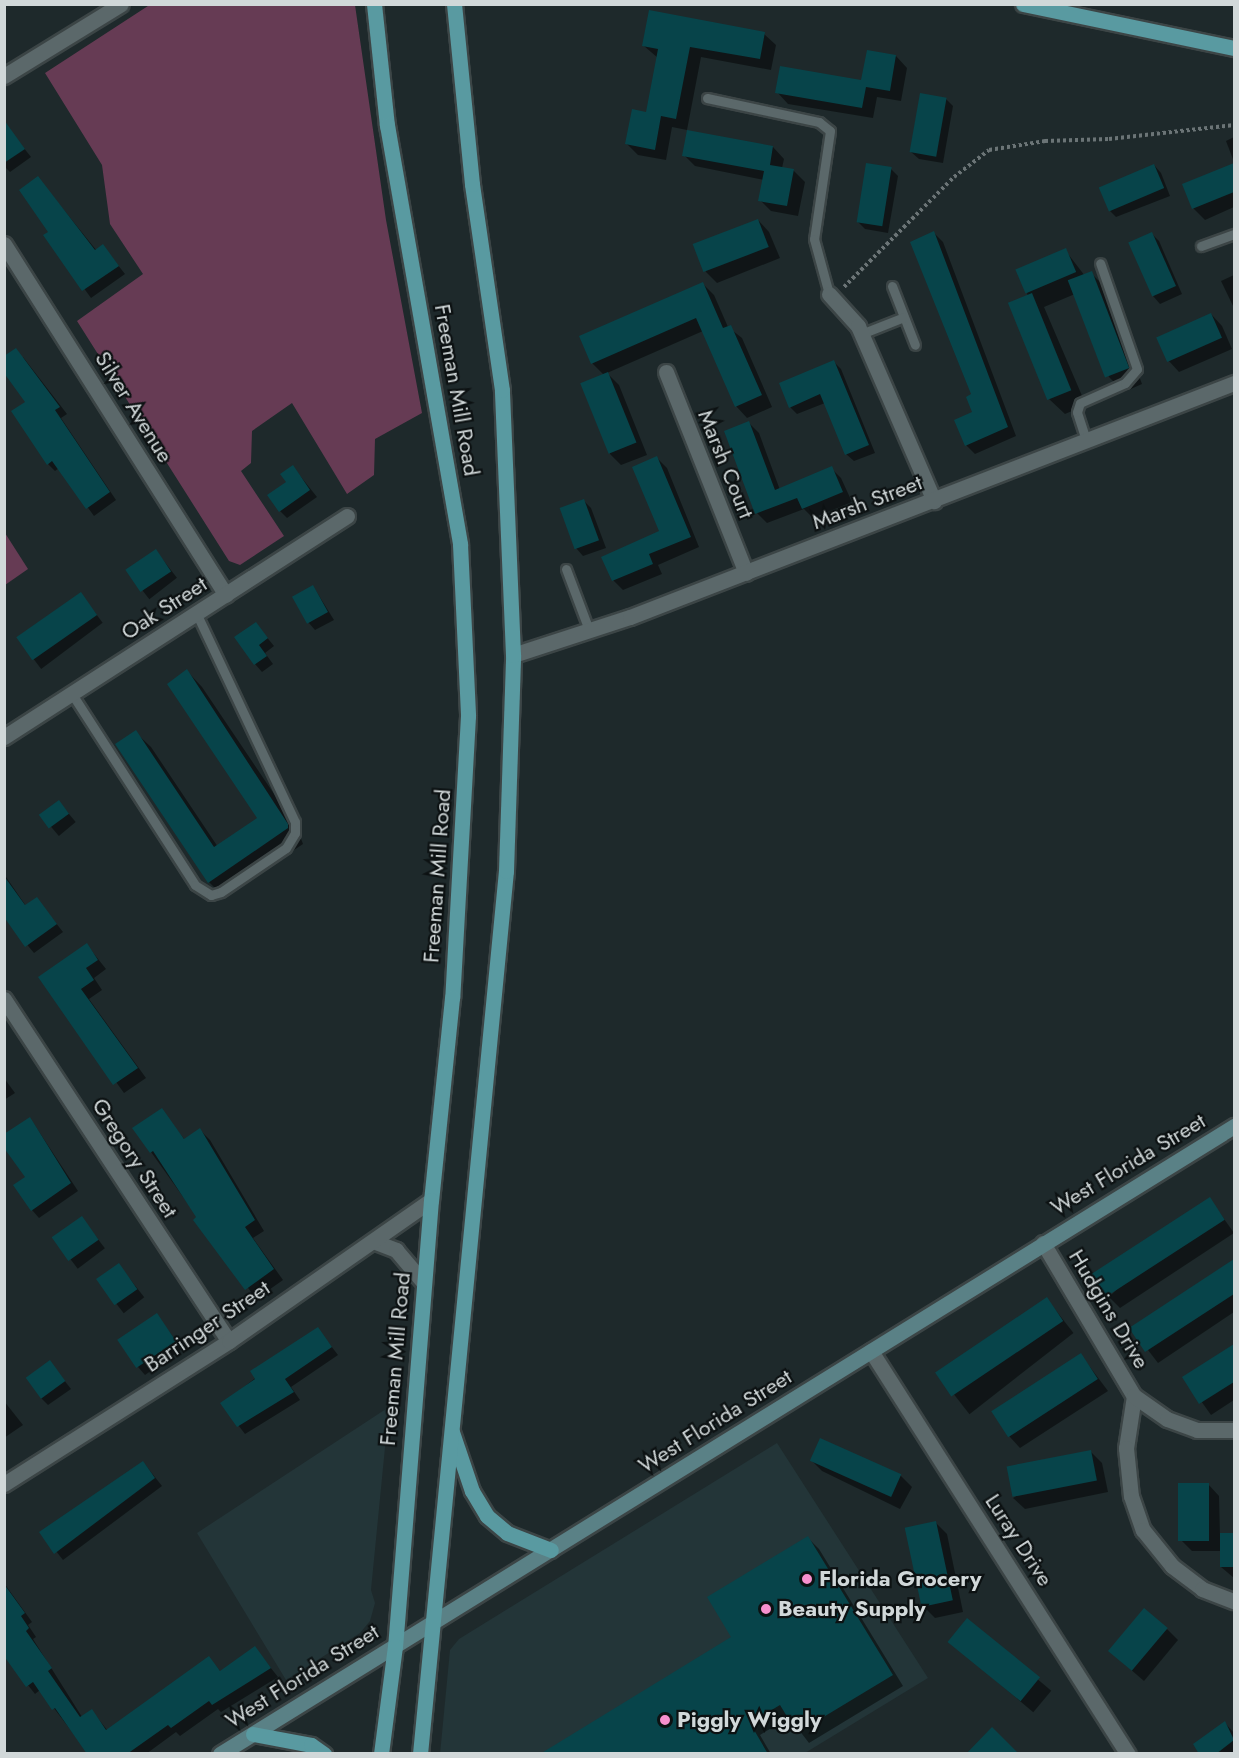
<!DOCTYPE html>
<html>
<head>
<meta charset="utf-8">
<style>
	body { margin:0 }
	#map { position:relative; width:1239px; height:1758px; overflow:hidden; background:#1e292b; font-family:Jost,sans-serif }
	div>[style] { position:absolute }
	.built>* { inset:0; background:#233538 }
	.green>* { inset:0; background:#663b54 }
	.shadow>* { inset:0; background:#0007; transform-origin:0 0 }
	.building>* { inset:0; background:#07444a; transform-origin:0 0 }
	.path>* { height:4px; margin-top:-2px; transform-origin:0; background:repeating-linear-gradient(90deg,#6b7476 0 3px,transparent 0 6px) }
	.roads { filter:drop-shadow(2px 0 #3c4546) drop-shadow(-2px 0 #3c4546) drop-shadow(0 2px #3c4546) drop-shadow(0 -2px #3c4546) }
	.lane>* { height:9px; margin:-4.5px; padding:0 4.5px; transform-origin:4.5px; border-radius:4.5px; background:#5b686a }
	.street>* { height:15px; margin:-7.5px; padding:0 7.5px; transform-origin:7.5px; border-radius:7.5px; background:#5b686a }
	.secondary>* { height:15px; margin:-7.5px; padding:0 7.5px; transform-origin:7.5px; border-radius:7.5px; background:#5a8186 }
	.primary>* { height:15px; margin:-7.5px; padding:0 7.5px; transform-origin:7.5px; border-radius:7.5px; background:#599aa1 }
	.dots>* { width:16px; height:16px; translate:-50% -50%; box-sizing:border-box; border:3px solid #0c1112; border-radius:50% }
	span { translate:-50% -50%; white-space:nowrap; text-align:center; line-height:1.15; -webkit-text-stroke:4.5px #0c1112; paint-order:stroke }
	.street-label { font-size:22px; color:#d1d8d9 }
	.poi-label { font-size:22px; color:#d1d8d9; font-weight:700 }
	.left { translate:0 -50%; text-align:left }
	.frame { position:absolute; inset:0; border:6px solid #d1d8d9; pointer-events:none }
</style>
</head>
<body>
<div id="map">
	<div class="built">
		<i style="clip-path:polygon(389px 1407px,371px 1590px,375px 1603px,370px 1621px,360px 1633px,286px 1680px,197px 1533px)"></i>
		<i style="clip-path:polygon(777px 1443px,928px 1678px,805px 1753px,440px 1754px,450px 1650px,459px 1639px)"></i>
	</div>
	<div class="green">
		<i style="clip-path:polygon(151px 4px,355px 5px,386px 220px,422px 413px,375px 439px,374px 475px,347px 494px,292px 403px,252px 431px,251px 463px,241px 471px,284px 536px,240px 565px,229px 561px,77px 321px,143px 274px,110px 224px,102px 165px,45px 73px)"></i>
		<i style="clip-path:polygon(5px 533px,28px 569px,5px 585px,4px 585px)"></i>
	</div>
	<div class="shadow">
		<i style="clip-path:polygon(764px 34px,776px 45px,771px 70px,701px 57px,687px 130px,672px 127px,666px 160px,638px 155px,627px 144px,648px 113px,658px 58px,644px 46px)"></i>
		<i style="clip-path:polygon(896px 56px,907px 68px,901px 101px,877px 97px,873px 118px,788px 104px,777px 92px,863px 82px)"></i>
		<i style="clip-path:polygon(946px 99px,953px 106px,943px 163px,919px 159px,911px 152px)"></i>
		<i style="clip-path:polygon(4px 123px,31px 157px,10px 172px,4px 166px)"></i>
		<i style="clip-path:polygon(1234px 137px,1234px 162px,1226px 141px)"></i>
		<i style="clip-path:polygon(773px 147px,784px 159px,782px 168px,793px 170px,805px 182px,798px 216px,771px 211px,760px 200px,764px 180px,695px 166px,684px 155px)"></i>
		<i style="clip-path:polygon(1234px 164px,1234px 207px,1205px 220px,1193px 208px,1184px 185px)"></i>
		<i style="clip-path:polygon(1154px 165px,1161px 173px,1170px 196px,1116px 217px,1109px 210px)"></i>
		<i style="clip-path:polygon(891px 169px,898px 176px,888px 233px,865px 229px,857px 221px)"></i>
		<i style="clip-path:polygon(38px 178px,97px 251px,103px 246px,125px 274px,91px 298px,46px 236px,51px 232px)"></i>
		<i style="clip-path:polygon(758px 220px,769px 232px,780px 258px,717px 283px,706px 272px,695px 245px)"></i>
		<i style="clip-path:polygon(934px 233px,943px 242px,1016px 436px,975px 454px,966px 445px,974px 413px,973px 395px)"></i>
		<i style="clip-path:polygon(1152px 234px,1159px 241px,1182px 294px,1160px 304px,1153px 296px)"></i>
		<i style="clip-path:polygon(1065px 250px,1085px 276px,1091px 273px,1106px 288px,1142px 384px,1124px 392px,1109px 377px,1075px 294px,1044px 307px,1086px 405px,1065px 414px,1049px 399px,1027px 293px)"></i>
		<i style="clip-path:polygon(1234px 275px,1234px 308px,1221px 281px)"></i>
		<i style="clip-path:polygon(703px 284px,714px 295px,728px 327px,742px 338px,772px 407px,747px 418px,736px 406px,703px 331px,607px 373px,619px 385px,647px 455px,621px 465px,610px 454px,604px 375px,592px 363px)"></i>
		<i style="clip-path:polygon(1211px 314px,1222px 326px,1232px 349px,1179px 372px,1168px 360px)"></i>
		<i style="clip-path:polygon(23px 357px,67px 414px,61px 418px,116px 500px,94px 516px,59px 468px,55px 471px,48px 464px)"></i>
		<i style="clip-path:polygon(834px 362px,841px 369px,875px 453px,854px 461px,846px 454px,825px 403px,797px 414px,790px 407px)"></i>
		<i style="clip-path:polygon(749px 423px,759px 433px,780px 490px,831px 468px,841px 478px,852px 502px,813px 518px,804px 509px,767px 523px,757px 513px)"></i>
		<i style="clip-path:polygon(657px 458px,667px 468px,699px 547px,658px 565px,662px 574px,623px 590px,613px 580px,603px 557px,661px 532px)"></i>
		<i style="clip-path:polygon(293px 467px,317px 497px,287px 518px,280px 511px)"></i>
		<i style="clip-path:polygon(584px 501px,591px 508px,606px 548px,583px 556px,576px 548px)"></i>
		<i style="left:156px;top:551px;width:34px;height:35px;rotate:52deg"></i>
		<i style="clip-path:polygon(313px 586px,334px 620px,315px 630px,308px 622px)"></i>
		<i style="left:81px;top:594px;width:36px;height:77px;rotate:53deg"></i>
		<i style="clip-path:polygon(256px 624px,274px 646px,265px 653px,273px 664px,262px 672px,255px 664px)"></i>
		<i style="clip-path:polygon(187px 671px,202px 687px,297px 828px,303px 844px,224px 897px,209px 882px,135px 732px,151px 747px,218px 847px,259px 819px)"></i>
		<i style="left:59px;top:802px;width:26px;height:22px;rotate:50deg"></i>
		<i style="clip-path:polygon(4px 874px,26px 906px,37px 899px,63px 932px,34px 953px,4px 917px)"></i>
		<i style="clip-path:polygon(87px 945px,106px 969px,94px 978px,102px 990px,89px 999px,146px 1078px,124px 1093px,40px 977px)"></i>
		<i style="clip-path:polygon(4px 1078px,15px 1093px,4px 1100px)"></i>
		<i style="clip-path:polygon(161px 1110px,185px 1140px,200px 1130px,210px 1140px,264px 1231px,253px 1238px,283px 1280px,256px 1299px,151px 1152px)"></i>
		<i style="clip-path:polygon(30px 1118px,78px 1191px,39px 1218px,32px 1210px,27px 1178px)"></i>
		<i style="clip-path:polygon(1210px 1199px,1234px 1233px,1120px 1308px,1109px 1297px)"></i>
		<i style="left:82px;top:1218px;width:38px;height:34px;rotate:53deg"></i>
		<i style="clip-path:polygon(1234px 1261px,1234px 1312px,1158px 1363px,1131px 1328px)"></i>
		<i style="left:119px;top:1265px;width:41px;height:26px;rotate:52deg"></i>
		<i style="left:1047px;top:1299px;width:43px;height:132px;rotate:52deg"></i>
		<i style="clip-path:polygon(157px 1315px,182px 1349px,145px 1375px,138px 1367px)"></i>
		<i style="clip-path:polygon(318px 1329px,338px 1355px,291px 1387px,300px 1400px,245px 1434px,222px 1404px)"></i>
		<i style="clip-path:polygon(1234px 1345px,1234px 1400px,1211px 1415px,1184px 1377px)"></i>
		<i style="clip-path:polygon(1081px 1355px,1108px 1391px,1020px 1448px,1009px 1436px)"></i>
		<i style="clip-path:polygon(50px 1362px,71px 1389px,48px 1405px,41px 1398px)"></i>
		<i style="clip-path:polygon(4px 1401px,23px 1425px,4px 1438px)"></i>
		<i style="clip-path:polygon(821px 1440px,900px 1475px,912px 1487px,900px 1509px,822px 1471px,811px 1460px)"></i>
		<i style="clip-path:polygon(1091px 1452px,1102px 1463px,1108px 1492px,1025px 1509px,1013px 1498px)"></i>
		<i style="clip-path:polygon(143px 1462px,162px 1486px,63px 1560px,41px 1532px)"></i>
		<i style="clip-path:polygon(1208px 1484px,1219px 1496px,1220px 1535px,1234px 1535px,1234px 1578px,1221px 1567px,1221px 1551px,1192px 1551px,1181px 1540px)"></i>
		<i style="clip-path:polygon(936px 1523px,947px 1534px,963px 1612px,935px 1618px,924px 1607px)"></i>
		<i style="clip-path:polygon(808px 1538px,819px 1549px,903px 1686px,809px 1743px,789px 1717px,760px 1735px,771px 1754px,543px 1754px,733px 1638px)"></i>
		<i style="clip-path:polygon(4px 1583px,32px 1622px,28px 1625px,36px 1637px,33px 1639px,82px 1717px,92px 1711px,108px 1731px,209px 1658px,221px 1672px,255px 1648px,278px 1677px,221px 1712px,218px 1709px,180px 1736px,176px 1732px,146px 1754px,89px 1754px,40px 1690px,35px 1694px,4px 1655px)"></i>
		<i style="left:967px;top:1620px;width:110px;height:28px;rotate:40deg"></i>
		<i style="clip-path:polygon(1167px 1629px,1178px 1640px,1144px 1681px,1122px 1662px)"></i>
		<i style="clip-path:polygon(1225px 1723px,1234px 1733px,1234px 1753px,1201px 1754px)"></i>
	</div>
	<div class="building">
		<i style="clip-path:polygon(649px 10px,765px 32px,760px 59px,690px 47px,676px 119px,661px 116px,655px 150px,625px 144px,632px 109px,646px 112px,658px 49px,642px 46px)"></i>
		<i style="clip-path:polygon(867px 50px,896px 55px,890px 91px,866px 87px,862px 108px,775px 93px,780px 66px,861px 80px)"></i>
		<i style="left:920px;top:93px;width:27px;height:60px;rotate:10deg"></i>
		<i style="clip-path:polygon(4px 120px,25px 149px,4px 163px)"></i>
		<i style="clip-path:polygon(687px 130px,773px 146px,770px 165px,794px 169px,787px 206px,758px 201px,764px 171px,682px 156px)"></i>
		<i style="left:866px;top:163px;width:26px;height:60px;rotate:9deg"></i>
		<i style="clip-path:polygon(1234px 163px,1234px 192px,1192px 209px,1182px 184px)"></i>
		<i style="left:1154px;top:164px;width:26px;height:60px;rotate:67deg"></i>
		<i style="clip-path:polygon(38px 176px,95px 250px,103px 244px,119px 266px,82px 291px,43px 235px,48px 232px,19px 190px)"></i>
		<i style="left:758px;top:219px;width:30px;height:70px;rotate:69deg"></i>
		<i style="clip-path:polygon(934px 231px,1008px 427px,965px 446px,954px 420px,972px 412px,966px 397px,971px 394px,910px 242px)"></i>
		<i style="left:1152px;top:232px;width:59px;height:26px;rotate:66deg"></i>
		<i style="left:1066px;top:248px;width:26px;height:55px;rotate:67deg"></i>
		<i style="left:1092px;top:271px;width:104px;height:26px;rotate:69deg"></i>
		<i style="clip-path:polygon(703px 282px,723px 328px,731px 325px,762px 395px,735px 407px,696px 318px,591px 364px,579px 336px)"></i>
		<i style="left:1032px;top:293px;width:105px;height:26px;rotate:68deg"></i>
		<i style="left:1211px;top:313px;width:27px;height:60px;rotate:66deg"></i>
		<i style="clip-path:polygon(16px 348px,60px 407px,55px 410px,110px 492px,86px 509px,52px 461px,47px 465px,11px 411px,25px 402px,4px 373px,4px 356px)"></i>
		<i style="clip-path:polygon(834px 360px,869px 445px,845px 455px,820px 394px,789px 408px,779px 383px)"></i>
		<i style="left:608px;top:372px;width:76px;height:30px;rotate:68deg"></i>
		<i style="clip-path:polygon(749px 421px,775px 490px,832px 466px,843px 492px,802px 509px,797px 498px,755px 514px,724px 431px)"></i>
		<i style="clip-path:polygon(657px 456px,691px 537px,649px 554px,653px 564px,612px 581px,601px 557px,659px 531px,632px 467px)"></i>
		<i style="clip-path:polygon(293px 465px,310px 490px,279px 512px,267px 495px,286px 482px,280px 474px)"></i>
		<i style="left:584px;top:499px;width:44px;height:26px;rotate:70deg"></i>
		<i style="left:156px;top:549px;width:27px;height:37px;rotate:56deg"></i>
		<i style="left:313px;top:585px;width:31px;height:24px;rotate:61deg"></i>
		<i style="left:81px;top:592px;width:28px;height:79px;rotate:55deg"></i>
		<i style="clip-path:polygon(256px 622px,268px 638px,259px 645px,267px 656px,254px 665px,234px 637px)"></i>
		<i style="clip-path:polygon(187px 669px,288px 824px,288px 828px,208px 883px,115px 744px,136px 730px,214px 847px,257px 818px,167px 684px)"></i>
		<i style="left:59px;top:800px;width:17px;height:25px;rotate:54deg"></i>
		<i style="clip-path:polygon(4px 876px,25px 905px,37px 897px,57px 924px,25px 947px,4px 917px)"></i>
		<i style="clip-path:polygon(87px 943px,98px 960px,86px 968px,94px 980px,81px 989px,138px 1068px,113px 1085px,38px 977px)"></i>
		<i style="clip-path:polygon(162px 1108px,184px 1139px,200px 1128px,255px 1220px,245px 1227px,274px 1269px,245px 1290px,193px 1220px,196px 1217px,153px 1151px,150px 1153px,132px 1128px)"></i>
		<i style="clip-path:polygon(30px 1117px,71px 1183px,31px 1211px,13px 1185px,25px 1177px,4px 1148px,4px 1134px)"></i>
		<i style="left:1210px;top:1197px;width:27px;height:141px;rotate:57deg"></i>
		<i style="left:82px;top:1216px;width:29px;height:37px;rotate:55deg"></i>
		<i style="clip-path:polygon(1234px 1259px,1234px 1294px,1145px 1352px,1129px 1328px)"></i>
		<i style="left:119px;top:1263px;width:32px;height:28px;rotate:55deg"></i>
		<i style="left:1047px;top:1297px;width:29px;height:135px;rotate:56deg"></i>
		<i style="left:157px;top:1313px;width:34px;height:48px;rotate:56deg"></i>
		<i style="clip-path:polygon(318px 1327px,332px 1347px,285px 1379px,294px 1392px,237px 1427px,220px 1403px,255px 1379px,250px 1371px)"></i>
		<i style="clip-path:polygon(1234px 1344px,1234px 1382px,1199px 1404px,1182px 1377px)"></i>
		<i style="left:1081px;top:1353px;width:31px;height:107px;rotate:57deg"></i>
		<i style="left:50px;top:1360px;width:26px;height:30px;rotate:54deg"></i>
		<i style="left:820px;top:1438px;width:89px;height:25px;rotate:24deg"></i>
		<i style="left:1091px;top:1450px;width:31px;height:86px;rotate:79deg"></i>
		<i style="clip-path:polygon(143px 1461px,155px 1478px,54px 1554px,39px 1532px)"></i>
		<i style="left:1178px;top:1483px;width:31px;height:58px"></i>
		<i style="left:936px;top:1521px;width:81px;height:32px;rotate:78deg"></i>
		<i style="left:1220px;top:1533px;width:14px;height:34px"></i>
		<i style="clip-path:polygon(808px 1536px,893px 1675px,797px 1733px,780px 1705px,750px 1723px,768px 1754px,540px 1754px,731px 1637px,707px 1597px)"></i>
		<i style="clip-path:polygon(4px 1584px,25px 1613px,21px 1616px,29px 1628px,26px 1631px,52px 1668px,48px 1671px,80px 1717px,92px 1709px,106px 1730px,209px 1656px,220px 1671px,255px 1646px,271px 1668px,212px 1705px,209px 1701px,171px 1728px,168px 1725px,127px 1754px,87px 1754px,55px 1708px,52px 1710px,33px 1682px,26px 1687px,4px 1656px)"></i>
		<i style="left:1144px;top:1608px;width:31px;height:56px;rotate:40deg"></i>
		<i style="left:967px;top:1618px;width:94px;height:31px;rotate:39deg"></i>
		<i style="clip-path:polygon(1225px 1721px,1234px 1740px,1216px 1754px,1199px 1754px,1193px 1744px)"></i>
		<i style="clip-path:polygon(992px 1727px,1019px 1754px,966px 1754px)"></i>
	</div>
	<div class="path">
		<i style="left:844px;top:287px;width:156px;rotate:-45deg"></i>
		<i style="left:954px;top:177px;width:44px;rotate:-37.6deg"></i>
		<i style="left:989px;top:150px;width:57px;rotate:-9.1deg"></i>
		<i style="left:1045px;top:141px;width:64px;rotate:-1.8deg"></i>
		<i style="left:1109px;top:139px;width:126px;rotate:-6.4deg"></i>
	</div>
	<div class="roads">
		<div class="lane">
			<i style="left:707px;top:98px;width:115px;rotate:12.1deg"></i>
			<i style="left:819px;top:122px;width:14px;rotate:39deg"></i>
			<i style="left:830px;top:131px;width:109px;rotate:98.4deg"></i>
			<i style="left:814px;top:239px;width:57px;rotate:74.7deg"></i>
			<i style="left:1201px;top:246px;width:35px;rotate:-20deg"></i>
			<i style="left:892px;top:286px;width:63px;rotate:68.7deg"></i>
			<i style="left:861px;top:334px;width:46px;rotate:-21.6deg"></i>
			<i style="left:1086px;top:440px;width:29px;rotate:-108deg"></i>
			<i style="left:1077px;top:412px;width:9px;rotate:-72deg"></i>
			<i style="left:1080px;top:403px;width:49px;rotate:-24deg"></i>
			<i style="left:1125px;top:383px;width:18px;rotate:-49deg"></i>
			<i style="left:1137px;top:369px;width:112px;rotate:-109.2deg"></i>
			<i style="left:566px;top:569px;width:65px;rotate:69.3deg"></i>
			<i style="left:72px;top:694px;width:227px;rotate:57.2deg"></i>
			<i style="left:195px;top:885px;width:19px;rotate:32deg"></i>
			<i style="left:211px;top:895px;width:10px;rotate:-17deg"></i>
			<i style="left:221px;top:892px;width:78px;rotate:-34.1deg"></i>
			<i style="left:286px;top:848px;width:17px;rotate:-59deg"></i>
			<i style="left:295px;top:833px;width:11px;rotate:-90deg"></i>
			<i style="left:295px;top:822px;width:231px;rotate:-115.3deg"></i>
		</div>
		<div class="street">
			<i style="left:4px;top:76px;width:137px;rotate:-31.6deg"></i>
			<i style="left:4px;top:244px;width:415px;rotate:57.7deg"></i>
			<i style="left:829px;top:294px;width:43px;rotate:47.8deg"></i>
			<i style="left:858px;top:326px;width:191px;rotate:66.5deg"></i>
			<i style="left:666px;top:372px;width:216px;rotate:68.3deg"></i>
			<i style="left:513px;top:655px;width:123px;rotate:-18deg"></i>
			<i style="left:630px;top:617px;width:648px;rotate:-21.18deg"></i>
			<i style="left:4px;top:737px;width:408px;rotate:-32.8deg"></i>
			<i style="left:4px;top:999px;width:409px;rotate:56.7deg"></i>
			<i style="left:373px;top:1241px;width:25px;rotate:21deg"></i>
			<i style="left:396px;top:1250px;width:43px;rotate:49.7deg"></i>
			<i style="left:1043px;top:1243px;width:178px;rotate:59.3deg"></i>
			<i style="left:1134px;top:1396px;width:53px;rotate:98.7deg"></i>
			<i style="left:1126px;top:1448px;width:48px;rotate:84.1deg"></i>
			<i style="left:1131px;top:1496px;width:36px;rotate:71deg"></i>
			<i style="left:1143px;top:1530px;width:46px;rotate:51.1deg"></i>
			<i style="left:1172px;top:1566px;width:38px;rotate:37deg"></i>
			<i style="left:1202px;top:1589px;width:34px;rotate:21deg"></i>
			<i style="left:871px;top:1351px;width:478px;rotate:57.5deg"></i>
			<i style="left:1134px;top:1396px;width:40px;rotate:34.9deg"></i>
			<i style="left:1167px;top:1419px;width:32px;rotate:20deg"></i>
			<i style="left:1197px;top:1430px;width:37px"></i>
			<i style="left:4px;top:1484px;width:267px;rotate:-32.4deg"></i>
			<i style="left:229px;top:1341px;width:246px;rotate:-34.9deg"></i>
		</div>
		<div class="secondary">
			<i style="left:220px;top:1754px;width:1193px;rotate:-31.77deg"></i>
		</div>
		<div class="primary">
			<i style="left:374px;top:4px;width:122px;rotate:83.9deg"></i>
			<i style="left:387px;top:125px;width:425px;rotate:80.1deg"></i>
			<i style="left:460px;top:544px;width:172px;rotate:87.3deg"></i>
			<i style="left:468px;top:716px;width:282px;rotate:93.2deg"></i>
			<i style="left:452px;top:998px;width:203px;rotate:95.9deg"></i>
			<i style="left:431px;top:1200px;width:447px;rotate:94.6deg"></i>
			<i style="left:395px;top:1646px;width:109px;rotate:97.4deg"></i>
			<i style="left:1023px;top:4px;width:216px;rotate:11.8deg"></i>
			<i style="left:452px;top:1432px;width:62px;rotate:71.3deg"></i>
			<i style="left:472px;top:1491px;width:29px;rotate:59deg"></i>
			<i style="left:487px;top:1516px;width:26px;rotate:40deg"></i>
			<i style="left:507px;top:1533px;width:47px;rotate:21.1deg"></i>
			<i style="left:253px;top:1734px;width:59px;rotate:10.7deg"></i>
			<i style="left:311px;top:1745px;width:16px;rotate:35deg"></i>
			<i style="left:420px;top:1754px;width:887px;rotate:-84.44deg"></i>
			<i style="left:506px;top:871px;width:216px;rotate:-88.1deg"></i>
			<i style="left:513px;top:655px;width:265px;rotate:-92.4deg"></i>
			<i style="left:502px;top:390px;width:208px;rotate:-98.3deg"></i>
			<i style="left:472px;top:184px;width:181px;rotate:-95.7deg"></i>
		</div>
	</div>
	<div class="dots">
		<i style="left:807px;top:1579px;background:#f790ce"></i>
		<i style="left:766px;top:1609px;background:#f790ce"></i>
		<i style="left:665px;top:1720px;background:#f790ce"></i>
	</div>
	<div class="street-label">
		<span style="left:457px;top:390px;rotate:80deg">Freeman Mill Road</span>
		<span style="left:134px;top:407px;rotate:58deg">Silver Avenue</span>
		<span style="left:726px;top:464px;rotate:68deg">Marsh Court</span>
		<span style="left:867px;top:502px;rotate:-21deg">Marsh Street</span>
		<span style="left:164px;top:608px;rotate:-33deg">Oak Street</span>
		<span style="left:437px;top:876px;rotate:-86deg">Freeman Mill Road</span>
		<span style="left:135px;top:1158px;rotate:57deg">Gregory Street</span>
		<span style="left:1128px;top:1164px;rotate:-31deg">West Florida Street</span>
		<span style="left:1109px;top:1309px;rotate:59deg">Hudgins Drive</span>
		<span style="left:207px;top:1326px;rotate:-34deg">Barringer Street</span>
		<span style="left:395px;top:1359px;rotate:-85deg">Freeman Mill Road</span>
		<span style="left:715px;top:1421px;rotate:-32deg">West Florida Street</span>
		<span style="left:1019px;top:1540px;rotate:57deg">Luray Drive</span>
		<span style="left:302px;top:1676px;rotate:-32deg">West Florida Street</span>
	</div>
	<div class="poi-label">
		<span class="left" style="left:819px;top:1579px">Florida Grocery</span>
		<span class="left" style="left:778px;top:1609px">Beauty Supply</span>
		<span class="left" style="left:677px;top:1720px">Piggly Wiggly</span>
	</div>
	<div class="frame"></div>
</div>
</body>
</html>
